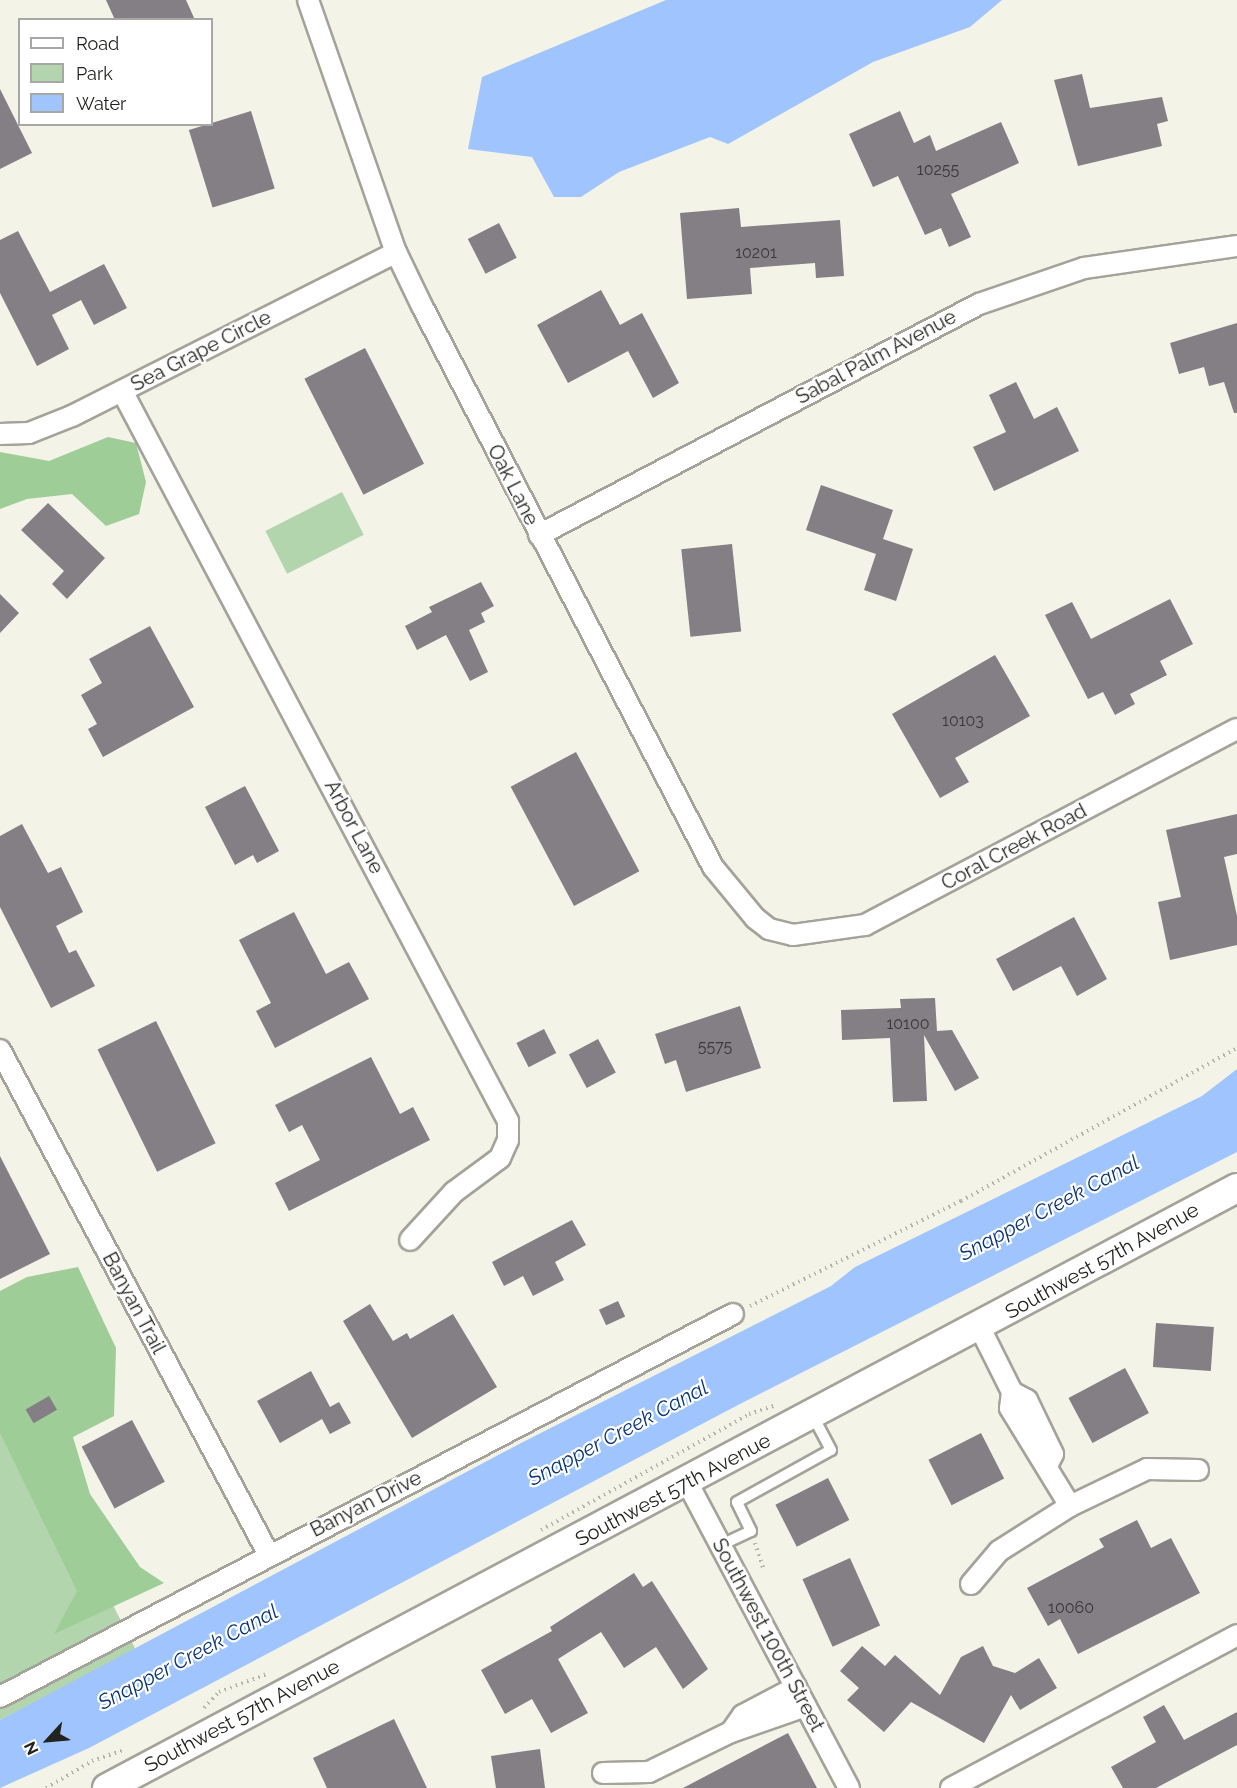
<!DOCTYPE html>
<html>
<head>
<meta charset="utf-8">
<style>
	body { margin:0 }
	#map { position:relative; width:1237px; height:1788px; overflow:hidden; background:#f4f3e8; font-family:Raleway,sans-serif }
	div>[style] { position:absolute }
	.green>* { inset:0; background:#b3d5ad; transform-origin:0 0 }
	.forest>* { inset:0; background:#9ecd97 }
	.water>* { inset:0; background:#a0c4fd }
	.building>* { inset:0; background:#847e85; transform-origin:0 0 }
	.path>* { height:4px; margin-top:-2px; transform-origin:0; background:repeating-linear-gradient(90deg,#b4b4ab 0 1.5px,transparent 0 6px) }
	.roads { filter:drop-shadow(2px 0 #a4a299) drop-shadow(-2px 0 #a4a299) drop-shadow(0 2px #a4a299) drop-shadow(0 -2px #a4a299) }
	.service>* { height:10px; margin:-5px; padding:0 5px; transform-origin:5px; border-radius:5px; background:#fff }
	.minor>* { height:20px; margin:-10px; padding:0 10px; transform-origin:10px; border-radius:10px; background:#fff }
	.secondary>* { height:28px; margin:-14px; padding:0 14px; transform-origin:14px; border-radius:14px; background:#fff }
	span { translate:-50% -50%; white-space:nowrap; text-align:center; line-height:1.15; -webkit-text-stroke:4.5px #fff; paint-order:stroke }
	.number-label { font-size:16px; color:#3a3938 }
	.number-label span { -webkit-text-stroke-width:0 }
	.street-label { font-size:20px; color:#22221e }
	.water-label { font-size:21px; color:#0b3676; font-style:italic }
	.legend { position:absolute; left:18px; top:18px; width:195px; height:108px; box-sizing:border-box; background:#fff; border:2px solid #a7a7a5; margin:0; padding:8px 10px; list-style:none; font-size:18px; color:#22221e }
	.legend li { display:flex; align-items:center; gap:12px; height:30px }
	.legend b { width:30px; border:2px solid #a7a7a5 }
	.north { position:absolute; left:18px; top:1710px; width:60px; height:60px; -webkit-text-stroke:4px #fff; paint-order:stroke; rotate:244deg; font-size:16px; font-weight:700; line-height:24px; text-align:center; color:#22221e }
	.north::after { content:''; display:block; margin:auto; width:21px; height:27px; background:#22221e; clip-path:polygon(50% 0,100% 100%,50% 72%,0 100%) }
</style>
</head>
<body>
<div id="map">
	<div class="green">
		<i style="left:342px;top:492px;width:48px;height:86px;rotate:63deg"></i>
		<i style="clip-path:polygon(0 1385px,136px 1650px,0 1720px)"></i>
	</div>
	<div class="forest">
		<i style="clip-path:polygon(108px 437px,136px 443px,146px 482px,139px 514px,106px 526px,72px 494px,27px 499px,0 509px,0 452px,49px 461px)"></i>
		<i style="clip-path:polygon(78px 1267px,116px 1348px,114px 1416px,73px 1437px,90px 1494px,140px 1567px,164px 1583px,54px 1634px,77px 1591px,0 1433px,0 1291px,27px 1277px)"></i>
	</div>
	<div class="water">
		<i style="clip-path:polygon(666px 0,1002px 0,970px 27px,873px 62px,728px 144px,710px 137px,619px 172px,581px 197px,554px 197px,532px 157px,468px 149px,482px 77px)"></i>
		<i style="clip-path:polygon(1237px 1069px,1237px 1152px,736px 1406px,89px 1748px,0 1788px,0 1720px,521px 1443px,831px 1286px,855px 1267px,1202px 1096px)"></i>
	</div>
	<div class="building">
		<i style="clip-path:polygon(106px 0,186px 0,195px 20px,115px 20px)"></i>
		<i style="clip-path:polygon(1082px 74px,1090px 108px,1162px 97px,1168px 121px,1157px 124px,1162px 146px,1078px 166px,1054px 80px)"></i>
		<i style="clip-path:polygon(0 89px,32px 153px,0 169px)"></i>
		<i style="left:251px;top:111px;width:81px;height:65px;rotate:73deg"></i>
		<i style="clip-path:polygon(900px 111px,914px 143px,930px 135px,936px 151px,1001px 122px,1019px 163px,951px 194px,971px 237px,949px 247px,941px 228px,925px 235px,898px 176px,873px 187px,849px 134px)"></i>
		<i style="clip-path:polygon(739px 208px,741px 227px,840px 220px,844px 276px,816px 278px,815px 263px,750px 268px,752px 294px,687px 299px,680px 213px)"></i>
		<i style="left:499px;top:223px;width:39px;height:35px;rotate:63deg"></i>
		<i style="clip-path:polygon(18px 231px,50px 292px,104px 264px,127px 308px,94px 325px,81px 300px,52px 315px,69px 349px,37px 366px,0 293px,0 240px)"></i>
		<i style="clip-path:polygon(601px 290px,620px 325px,642px 313px,679px 383px,653px 398px,628px 351px,568px 383px,537px 325px)"></i>
		<i style="clip-path:polygon(1237px 323px,1237px 413px,1234px 413px,1224px 382px,1209px 386px,1204px 367px,1179px 374px,1170px 343px)"></i>
		<i style="left:365px;top:348px;width:130px;height:68px;rotate:63deg"></i>
		<i style="clip-path:polygon(1016px 382px,1034px 419px,1057px 407px,1079px 451px,994px 491px,973px 447px,1006px 432px,989px 395px)"></i>
		<i style="clip-path:polygon(821px 485px,893px 510px,883px 539px,913px 549px,896px 601px,864px 590px,876px 554px,806px 530px)"></i>
		<i style="clip-path:polygon(48px 503px,105px 558px,67px 599px,52px 584px,64px 571px,21px 530px)"></i>
		<i style="left:732px;top:544px;width:88px;height:51px;rotate:84deg"></i>
		<i style="clip-path:polygon(481px 582px,494px 606px,481px 613px,485px 622px,469px 630px,488px 672px,470px 681px,446px 635px,417px 650px,405px 626px,432px 612px,429px 607px)"></i>
		<i style="clip-path:polygon(0 594px,19px 613px,0 633px)"></i>
		<i style="clip-path:polygon(1170px 599px,1193px 644px,1160px 661px,1167px 675px,1130px 694px,1135px 704px,1115px 715px,1103px 692px,1088px 699px,1045px 615px,1072px 602px,1091px 639px)"></i>
		<i style="clip-path:polygon(150px 626px,194px 707px,103px 757px,88px 729px,97px 724px,81px 695px,102px 683px,89px 659px)"></i>
		<i style="clip-path:polygon(995px 655px,1030px 716px,955px 758px,969px 782px,940px 798px,892px 714px)"></i>
		<i style="left:576px;top:752px;width:135px;height:74px;rotate:62deg"></i>
		<i style="clip-path:polygon(245px 786px,279px 851px,257px 863px,253px 855px,235px 865px,205px 807px)"></i>
		<i style="clip-path:polygon(1237px 814px,1237px 854px,1224px 857px,1237px 916px,1237px 945px,1170px 960px,1158px 902px,1181px 897px,1166px 830px)"></i>
		<i style="clip-path:polygon(22px 824px,48px 873px,61px 867px,83px 912px,56px 926px,69px 953px,76px 950px,95px 986px,51px 1008px,0 907px,0 836px)"></i>
		<i style="clip-path:polygon(294px 912px,326px 974px,349px 962px,369px 999px,275px 1048px,256px 1011px,271px 1003px,239px 940px)"></i>
		<i style="clip-path:polygon(1074px 917px,1107px 979px,1077px 996px,1061px 966px,1013px 991px,996px 959px)"></i>
		<i style="clip-path:polygon(935px 998px,937px 1031px,952px 1030px,979px 1078px,955px 1091px,924px 1035px,927px 1101px,893px 1102px,890px 1038px,842px 1040px,841px 1010px,901px 1008px,900px 999px)"></i>
		<i style="clip-path:polygon(740px 1006px,761px 1068px,686px 1092px,676px 1060px,665px 1064px,655px 1034px)"></i>
		<i style="left:156px;top:1021px;width:136px;height:65px;rotate:64deg"></i>
		<i style="left:544px;top:1029px;width:27px;height:31px;rotate:63deg"></i>
		<i style="left:598px;top:1039px;width:38px;height:33px;rotate:62deg"></i>
		<i style="clip-path:polygon(371px 1057px,400px 1114px,413px 1107px,430px 1140px,289px 1211px,275px 1183px,320px 1160px,302px 1125px,289px 1132px,275px 1105px)"></i>
		<i style="clip-path:polygon(0 1156px,50px 1254px,0 1279px)"></i>
		<i style="clip-path:polygon(572px 1220px,586px 1245px,555px 1262px,564px 1280px,533px 1296px,523px 1276px,504px 1286px,492px 1262px)"></i>
		<i style="left:618px;top:1301px;width:17px;height:21px;rotate:65deg"></i>
		<i style="clip-path:polygon(370px 1304px,393px 1341px,407px 1333px,410px 1339px,453px 1314px,497px 1387px,412px 1438px,343px 1321px)"></i>
		<i style="left:1156px;top:1323px;width:58px;height:44px;rotate:4deg"></i>
		<i style="left:1125px;top:1368px;width:51px;height:64px;rotate:62deg"></i>
		<i style="clip-path:polygon(311px 1371px,330px 1407px,339px 1402px,351px 1423px,330px 1434px,322px 1419px,280px 1443px,257px 1401px)"></i>
		<i style="left:49px;top:1396px;width:16px;height:27px;rotate:60deg"></i>
		<i style="left:132px;top:1420px;width:70px;height:57px;rotate:62deg"></i>
		<i style="left:981px;top:1433px;width:51px;height:59px;rotate:63deg"></i>
		<i style="left:828px;top:1478px;width:47px;height:59px;rotate:63deg"></i>
		<i style="clip-path:polygon(1137px 1520px,1151px 1548px,1171px 1538px,1200px 1593px,1078px 1654px,1060px 1619px,1048px 1626px,1027px 1588px,1104px 1547px,1099px 1539px)"></i>
		<i style="left:850px;top:1558px;width:74px;height:52px;rotate:66deg"></i>
		<i style="clip-path:polygon(634px 1573px,643px 1587px,652px 1581px,708px 1669px,683px 1689px,656px 1647px,624px 1668px,601px 1632px,558px 1659px,588px 1713px,551px 1733px,532px 1699px,505px 1714px,481px 1670px,552px 1631px,550px 1627px)"></i>
		<i style="clip-path:polygon(862px 1646px,885px 1666px,895px 1655px,940px 1695px,961px 1657px,983px 1646px,993px 1666px,1015px 1673px,1039px 1658px,1057px 1688px,1020px 1710px,1011px 1695px,984px 1743px,911px 1702px,884px 1732px,847px 1700px,859px 1688px,840px 1671px)"></i>
		<i style="clip-path:polygon(1164px 1705px,1184px 1740px,1237px 1712px,1237px 1745px,1156px 1788px,1123px 1788px,1111px 1767px,1156px 1742px,1143px 1717px)"></i>
		<i style="clip-path:polygon(394px 1719px,427px 1788px,327px 1788px,313px 1758px)"></i>
		<i style="clip-path:polygon(788px 1733px,817px 1788px,683px 1788px)"></i>
		<i style="clip-path:polygon(540px 1749px,545px 1788px,496px 1788px,491px 1756px)"></i>
	</div>
	<div class="path">
		<i style="left:750px;top:1306px;width:236px;rotate:-26.5deg"></i>
		<i style="left:961px;top:1201px;width:316px;rotate:-29deg"></i>
		<i style="left:541px;top:1530px;width:238px;rotate:-29.1deg"></i>
		<i style="left:749px;top:1414px;width:26px;rotate:-18deg"></i>
		<i style="left:755px;top:1543px;width:26px;rotate:72deg"></i>
		<i style="left:204px;top:1708px;width:22px;rotate:-47deg"></i>
		<i style="left:219px;top:1692px;width:51px;rotate:-20.6deg"></i>
		<i style="left:46px;top:1788px;width:53px;rotate:-30.4deg"></i>
		<i style="left:92px;top:1761px;width:34px;rotate:-19deg"></i>
	</div>
	<div class="roads">
		<div class="service">
			<i style="left:721px;top:1545px;width:33px;rotate:-25deg"></i>
			<i style="left:751px;top:1531px;width:32px;rotate:-116deg"></i>
			<i style="left:737px;top:1502px;width:107px;rotate:-29deg"></i>
			<i style="left:831px;top:1450px;width:38px;rotate:-118deg"></i>
		</div>
		<div class="minor">
			<i style="left:308px;top:0;width:267px;rotate:70.8deg"></i>
			<i style="left:396px;top:252px;width:60px;rotate:64.3deg"></i>
			<i style="left:422px;top:306px;width:632px;rotate:62.58deg"></i>
			<i style="left:713px;top:867px;width:66px;rotate:50.5deg"></i>
			<i style="left:755px;top:918px;width:18px;rotate:38deg"></i>
			<i style="left:769px;top:929px;width:25px;rotate:14deg"></i>
			<i style="left:793px;top:935px;width:73px;rotate:-7.9deg"></i>
			<i style="left:865px;top:925px;width:420px;rotate:-27.8deg"></i>
			<i style="left:122px;top:391px;width:826px;rotate:62.13deg"></i>
			<i style="left:508px;top:1121px;width:19px;rotate:90deg"></i>
			<i style="left:508px;top:1140px;width:20px;rotate:114deg"></i>
			<i style="left:500px;top:1158px;width:57px;rotate:143.5deg"></i>
			<i style="left:454px;top:1192px;width:65px;rotate:132.5deg"></i>
			<i style="left:0;top:434px;width:29px;rotate:-2deg"></i>
			<i style="left:29px;top:433px;width:46px;rotate:-21.6deg"></i>
			<i style="left:72px;top:416px;width:363px;rotate:-26.8deg"></i>
			<i style="left:539px;top:535px;width:497px;rotate:-27.7deg"></i>
			<i style="left:979px;top:304px;width:111px;rotate:-18.9deg"></i>
			<i style="left:1084px;top:268px;width:155px;rotate:-8.2deg"></i>
			<i style="left:0;top:1050px;width:572px;rotate:61.96deg"></i>
			<i style="left:980px;top:1328px;width:72px;rotate:63.4deg"></i>
			<i style="left:1012px;top:1392px;width:16px;rotate:97deg"></i>
			<i style="left:1010px;top:1408px;width:115px;rotate:58.5deg"></i>
			<i style="left:1012px;top:1392px;width:17px;rotate:28deg"></i>
			<i style="left:1027px;top:1400px;width:60px;rotate:64.3deg"></i>
			<i style="left:1053px;top:1454px;width:11px;rotate:117deg"></i>
			<i style="left:687px;top:1482px;width:346px;rotate:62.1deg"></i>
			<i style="left:971px;top:1584px;width:43px;rotate:-49.7deg"></i>
			<i style="left:999px;top:1551px;width:84px;rotate:-32.4deg"></i>
			<i style="left:1070px;top:1506px;width:85px;rotate:-25.7deg"></i>
			<i style="left:1147px;top:1469px;width:51px;rotate:1.1deg"></i>
			<i style="left:0;top:1697px;width:827px;rotate:-27.59deg"></i>
			<i style="left:731px;top:1732px;width:21px;rotate:-55deg"></i>
			<i style="left:743px;top:1715px;width:60px;rotate:-27.8deg"></i>
			<i style="left:603px;top:1773px;width:46px;rotate:-1.2deg"></i>
			<i style="left:649px;top:1772px;width:91px;rotate:-26deg"></i>
			<i style="left:731px;top:1732px;width:79px;rotate:-19.1deg"></i>
			<i style="left:951px;top:1788px;width:324px;rotate:-28.1deg"></i>
		</div>
		<div class="secondary">
			<i style="left:107px;top:1788px;width:1279px;rotate:-27.97deg"></i>
		</div>
	</div>
	<div class="number-label">
		<span style="left:938px;top:170px">10255</span>
		<span style="left:756px;top:253px">10201</span>
		<span style="left:963px;top:721px">10103</span>
		<span style="left:908px;top:1024px">10100</span>
		<span style="left:715px;top:1047px">5575</span>
		<span style="left:1071px;top:1608px">10060</span>
	</div>
	<div class="street-label">
		<span style="left:201px;top:351px;rotate:-27deg">Sea Grape Circle</span>
		<span style="left:876px;top:357px;rotate:-28deg">Sabal Palm Avenue</span>
		<span style="left:513px;top:485px;rotate:63deg">Oak Lane</span>
		<span style="left:354px;top:827px;rotate:62deg">Arbor Lane</span>
		<span style="left:1014px;top:847px;rotate:-28deg">Coral Creek Road</span>
		<span style="left:1102px;top:1261px;rotate:-29deg">Southwest 57th Avenue</span>
		<span style="left:134px;top:1303px;rotate:62deg">Banyan Trail</span>
		<span style="left:673px;top:1490px;rotate:-28deg">Southwest 57th Avenue</span>
		<span style="left:366px;top:1504px;rotate:-27deg">Banyan Drive</span>
		<span style="left:768px;top:1635px;rotate:62deg">Southwest 100th Street</span>
		<span style="left:242px;top:1716px;rotate:-28deg">Southwest 57th Avenue</span>
	</div>
	<div class="water-label">
		<span style="left:1049px;top:1208px;rotate:-28deg">Snapper Creek Canal</span>
		<span style="left:618px;top:1433px;rotate:-28deg">Snapper Creek Canal</span>
		<span style="left:188px;top:1657px;rotate:-28deg">Snapper Creek Canal</span>
	</div>
	<ul class="legend">
	<li><b style="height:8px;background:#fff"></b>Road</li>
	<li><b style="height:16px;background:#b3d5ad"></b>Park</li>
	<li><b style="height:16px;background:#a0c4fd"></b>Water</li>
	</ul>
	<div class="north">N</div>
</div>
</body>
</html>
